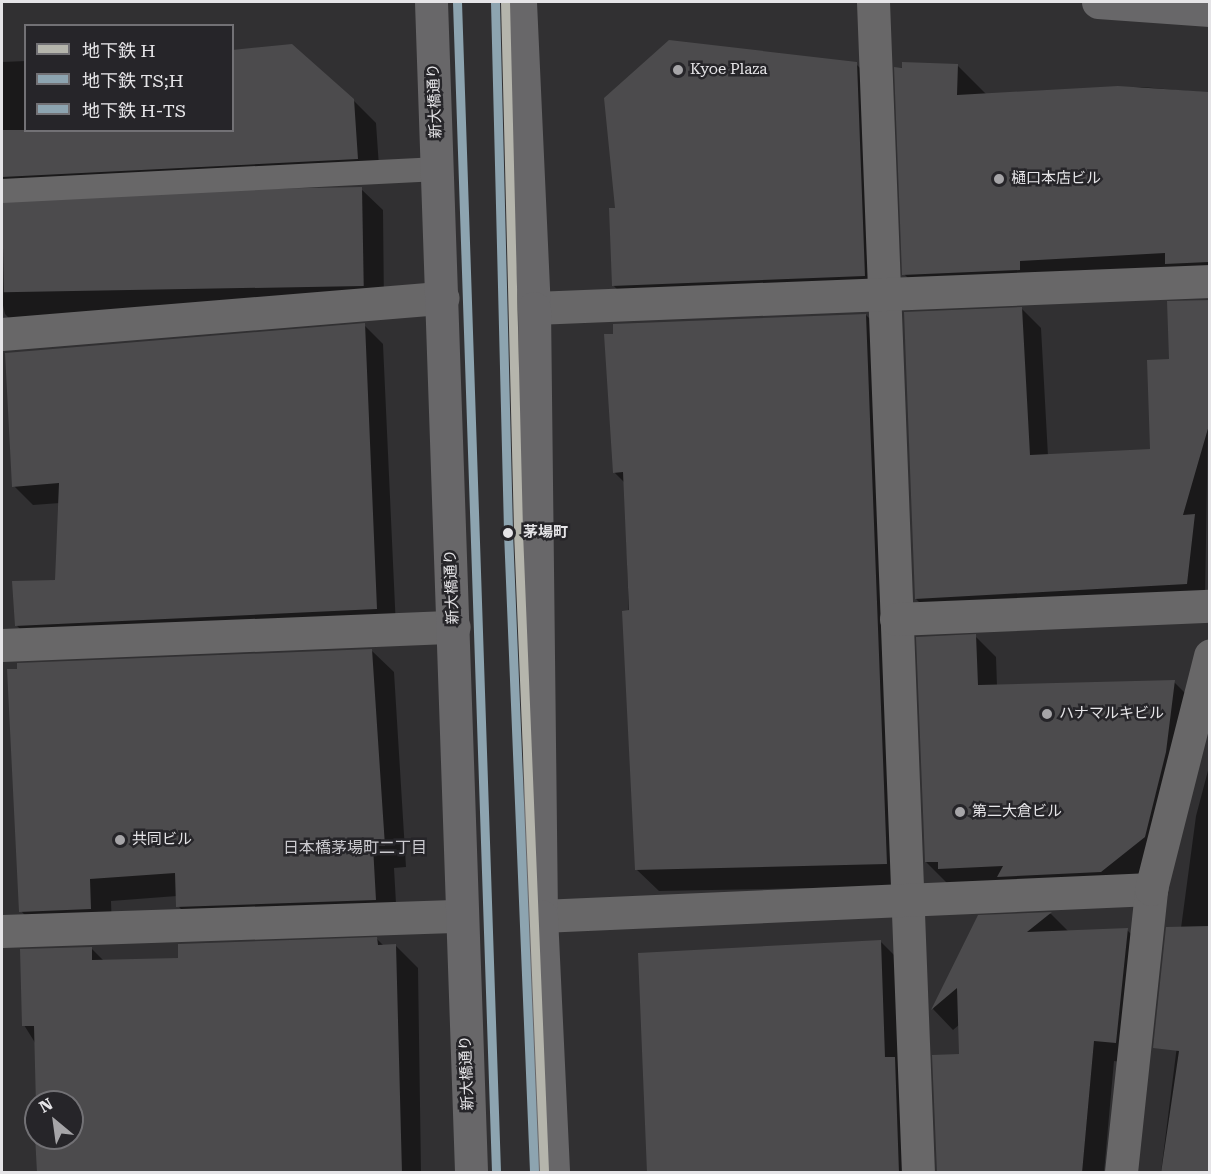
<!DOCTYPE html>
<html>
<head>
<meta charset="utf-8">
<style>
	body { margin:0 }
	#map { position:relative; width:1211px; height:1174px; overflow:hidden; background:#313032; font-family:"Roboto Serif","Noto Sans JP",serif }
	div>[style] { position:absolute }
	.shadow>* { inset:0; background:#0007 }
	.building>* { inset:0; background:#4c4b4d; transform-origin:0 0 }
	.service>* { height:24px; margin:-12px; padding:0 12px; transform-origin:12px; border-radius:12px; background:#686768 }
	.minor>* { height:33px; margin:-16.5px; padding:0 16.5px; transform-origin:16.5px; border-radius:16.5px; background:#686768 }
	.primary>* { height:33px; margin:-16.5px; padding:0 16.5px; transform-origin:16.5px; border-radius:16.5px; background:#686769 }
	.metro-1>* { height:9px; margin:-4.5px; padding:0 4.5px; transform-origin:4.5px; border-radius:4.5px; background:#b5b5ac }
	.metro-2>* { height:9px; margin:-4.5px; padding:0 4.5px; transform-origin:4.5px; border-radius:4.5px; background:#8da4b0 }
	.metro-3>* { height:9px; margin:-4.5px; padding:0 4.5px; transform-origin:4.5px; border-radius:4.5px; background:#8da4b0 }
	.dots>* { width:16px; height:16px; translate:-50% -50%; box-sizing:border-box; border:3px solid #262529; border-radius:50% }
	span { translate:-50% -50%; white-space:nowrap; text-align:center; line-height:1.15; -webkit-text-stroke:5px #262529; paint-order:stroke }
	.poi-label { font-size:15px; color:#e5e4e7 }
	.left { translate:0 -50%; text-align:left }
	.street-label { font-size:15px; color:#e5e4e7 }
	.stop-label { font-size:15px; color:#e5e4e7; font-weight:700 }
	.neighbourhood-label { font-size:16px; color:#cbcacf }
	.frame { position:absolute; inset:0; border:3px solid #e5e4e7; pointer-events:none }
	.legend { position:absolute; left:24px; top:24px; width:210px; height:108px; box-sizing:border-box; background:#262529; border:2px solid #727175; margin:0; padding:8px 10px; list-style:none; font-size:18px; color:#e5e4e7 }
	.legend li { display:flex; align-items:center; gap:12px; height:30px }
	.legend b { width:30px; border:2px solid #727175 }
	.north { position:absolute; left:24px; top:1090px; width:60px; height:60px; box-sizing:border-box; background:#262529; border:2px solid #727175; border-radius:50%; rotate:331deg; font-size:16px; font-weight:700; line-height:24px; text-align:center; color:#e5e4e7 }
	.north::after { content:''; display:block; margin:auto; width:21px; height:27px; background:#a6a5a8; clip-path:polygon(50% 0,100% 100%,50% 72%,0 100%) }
</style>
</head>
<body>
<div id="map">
	<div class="shadow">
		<i style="clip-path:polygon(26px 61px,26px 130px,232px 130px,353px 100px,376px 123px,380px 181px,149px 197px,361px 189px,383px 210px,384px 306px,26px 336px,5px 314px,2px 301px,2px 204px,18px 203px,2px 187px,2px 62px)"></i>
		<i style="clip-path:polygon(856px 64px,874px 82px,882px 294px,631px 304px,613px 285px,617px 209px)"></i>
		<i style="clip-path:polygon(958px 66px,987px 95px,1142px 87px,1210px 93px,1210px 282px,935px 305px,904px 274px,896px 68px)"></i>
		<i style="clip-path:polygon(1210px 300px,1205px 603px,935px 618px,916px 599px,1022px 309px,1041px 328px,1048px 456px,1152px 450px,1171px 360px,1168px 303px)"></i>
		<i style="clip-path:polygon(866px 315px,888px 337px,909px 886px,659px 891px,636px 869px,625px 483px,614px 472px,606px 335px)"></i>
		<i style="clip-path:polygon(364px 325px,383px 344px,396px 628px,36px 644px,16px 625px,57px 581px,60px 503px,33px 505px,14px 486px)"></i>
		<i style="clip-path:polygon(975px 636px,996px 657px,997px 686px,1174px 682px,1195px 703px,1165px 858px,1122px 893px,947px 883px,926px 862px)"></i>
		<i style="clip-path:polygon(372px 651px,394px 672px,406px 867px,394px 868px,397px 921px,200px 928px,178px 906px,177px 896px,111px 901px,112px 931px,42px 933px,21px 911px)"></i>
		<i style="clip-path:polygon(1210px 763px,1210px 1172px,1161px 1172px,1179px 1030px,1181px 928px,1196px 816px)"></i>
		<i style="clip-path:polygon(1051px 914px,1069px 932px,1127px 930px,1148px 951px,1136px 1064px,1114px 1061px,1104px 1172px,938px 1172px,961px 1055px,960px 1024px,953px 1030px,933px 1009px,979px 917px)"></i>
		<i style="clip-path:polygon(377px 939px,384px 946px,395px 945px,418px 968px,421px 1172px,38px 1172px,72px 1138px,72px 1102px,24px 1025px,91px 948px,104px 961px,180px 959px)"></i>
		<i style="clip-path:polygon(881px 942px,902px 963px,919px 1172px,649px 1172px)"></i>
	</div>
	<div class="building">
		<i style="clip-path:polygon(669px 40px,857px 62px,865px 276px,612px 286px,609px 208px,615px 208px,604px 98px)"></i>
		<i style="clip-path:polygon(292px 44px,354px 99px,358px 159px,2px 177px,2px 130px,232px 130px,232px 50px)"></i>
		<i style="clip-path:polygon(902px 62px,958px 64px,957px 95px,1118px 86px,1209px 92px,1209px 262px,1165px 264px,1165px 253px,1020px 261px,1020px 270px,902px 275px,894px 67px,902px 68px)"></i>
		<i style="left:362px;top:187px;width:99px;height:360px;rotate:89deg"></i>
		<i style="clip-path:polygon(1209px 300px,1209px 425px,1183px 515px,1195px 514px,1187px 584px,915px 599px,904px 312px,1022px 307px,1030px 455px,1150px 449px,1147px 360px,1169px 359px,1167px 301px)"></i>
		<i style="clip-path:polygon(866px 314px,887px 864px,635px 870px,622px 611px,629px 610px,623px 472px,613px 473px,604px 334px,613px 334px,613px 324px)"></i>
		<i style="clip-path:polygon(365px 323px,377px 609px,15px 626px,12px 581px,55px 580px,59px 483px,12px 487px,5px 353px)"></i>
		<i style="clip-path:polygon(976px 634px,978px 685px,1175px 680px,1166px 752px,1145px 837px,1101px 872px,997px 877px,1003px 866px,938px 869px,938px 862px,925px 862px,916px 637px)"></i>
		<i style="clip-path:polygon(372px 649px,385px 846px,373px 846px,376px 900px,176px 907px,175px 873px,90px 879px,91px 909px,19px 912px,7px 669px,17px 669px,17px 663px)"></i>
		<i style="clip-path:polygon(1052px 912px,1027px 932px,1128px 928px,1116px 1043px,1094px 1041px,1082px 1173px,937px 1173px,932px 1055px,959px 1054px,957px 988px,931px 1010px,978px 915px)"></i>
		<i style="clip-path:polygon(1209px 926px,1209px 1173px,1161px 1173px,1179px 1051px,1153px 1048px,1166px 927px)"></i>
		<i style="clip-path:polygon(377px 937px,378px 945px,396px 944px,402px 1173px,37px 1173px,35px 1135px,72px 1138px,72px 1102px,36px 1106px,34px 1026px,22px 1026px,20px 949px,92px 947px,92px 960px,178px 958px,178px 944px)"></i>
		<i style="clip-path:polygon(881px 940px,885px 1057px,895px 1057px,899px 1173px,647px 1173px,638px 953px)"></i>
	</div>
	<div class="service">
		<i style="left:2px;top:191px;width:437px;rotate:-2.9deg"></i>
	</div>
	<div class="minor">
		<i style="left:873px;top:2px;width:1171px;rotate:87.8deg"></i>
		<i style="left:534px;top:308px;width:677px;rotate:-2.29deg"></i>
		<i style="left:2px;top:334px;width:442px;rotate:-4.7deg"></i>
		<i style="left:896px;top:619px;width:314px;rotate:-2.4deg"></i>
		<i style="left:2px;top:645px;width:452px;rotate:-2.3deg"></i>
		<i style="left:541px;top:916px;width:611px;rotate:-2.53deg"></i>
		<i style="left:2px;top:931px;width:459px;rotate:-1.9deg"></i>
		<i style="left:1121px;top:1172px;width:285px;rotate:-83.9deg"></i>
		<i style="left:1151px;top:889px;width:241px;rotate:-75.8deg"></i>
	</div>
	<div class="primary">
		<i style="left:431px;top:2px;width:1171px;rotate:88.04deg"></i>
		<i style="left:520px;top:2px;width:306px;rotate:87.4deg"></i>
		<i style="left:534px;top:308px;width:608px;rotate:89.34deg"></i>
		<i style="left:541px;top:916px;width:256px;rotate:87.3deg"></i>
		<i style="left:1098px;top:2px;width:112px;rotate:4.1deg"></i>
	</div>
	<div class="metro-1">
		<i style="left:505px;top:2px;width:530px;rotate:88.59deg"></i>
		<i style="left:518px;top:532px;width:641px;rotate:87.67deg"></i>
	</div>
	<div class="metro-2">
		<i style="left:495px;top:2px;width:530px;rotate:88.59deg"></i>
		<i style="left:508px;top:532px;width:641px;rotate:87.67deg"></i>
	</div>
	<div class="metro-3">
		<i style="left:457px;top:2px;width:1171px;rotate:88.09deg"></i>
	</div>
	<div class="dots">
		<i style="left:678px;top:70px;background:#a6a5a8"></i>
		<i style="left:999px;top:179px;background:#a6a5a8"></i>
		<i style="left:508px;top:533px;background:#e5e4e7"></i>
		<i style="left:1047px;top:714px;background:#a6a5a8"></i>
		<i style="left:960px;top:812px;background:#a6a5a8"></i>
		<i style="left:120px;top:840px;background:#a6a5a8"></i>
	</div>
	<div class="poi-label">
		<span class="left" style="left:690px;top:70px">Kyoe Plaza</span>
		<span class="left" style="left:1011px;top:179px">樋口本店ビル</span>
		<span class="left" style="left:1059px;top:714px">ハナマルキビル</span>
		<span class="left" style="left:972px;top:812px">第二大倉ビル</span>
		<span class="left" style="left:132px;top:840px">共同ビル</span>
	</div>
	<div class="street-label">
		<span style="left:435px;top:101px;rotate:-92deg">新大橋通り</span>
		<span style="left:452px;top:587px;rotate:-92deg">新大橋通り</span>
		<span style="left:467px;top:1073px;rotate:-92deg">新大橋通り</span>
	</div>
	<div class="stop-label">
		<span class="left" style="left:523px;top:533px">茅場町</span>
	</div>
	<div class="neighbourhood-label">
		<span style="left:355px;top:848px">日本橋茅場町二丁目</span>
	</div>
	<div class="frame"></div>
	<ul class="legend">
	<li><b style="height:8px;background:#b5b5ac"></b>地下鉄 H</li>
	<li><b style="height:8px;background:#8da4b0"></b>地下鉄 TS;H</li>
	<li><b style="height:8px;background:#8da4b0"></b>地下鉄 H-TS</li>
	</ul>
	<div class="north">N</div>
</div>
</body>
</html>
